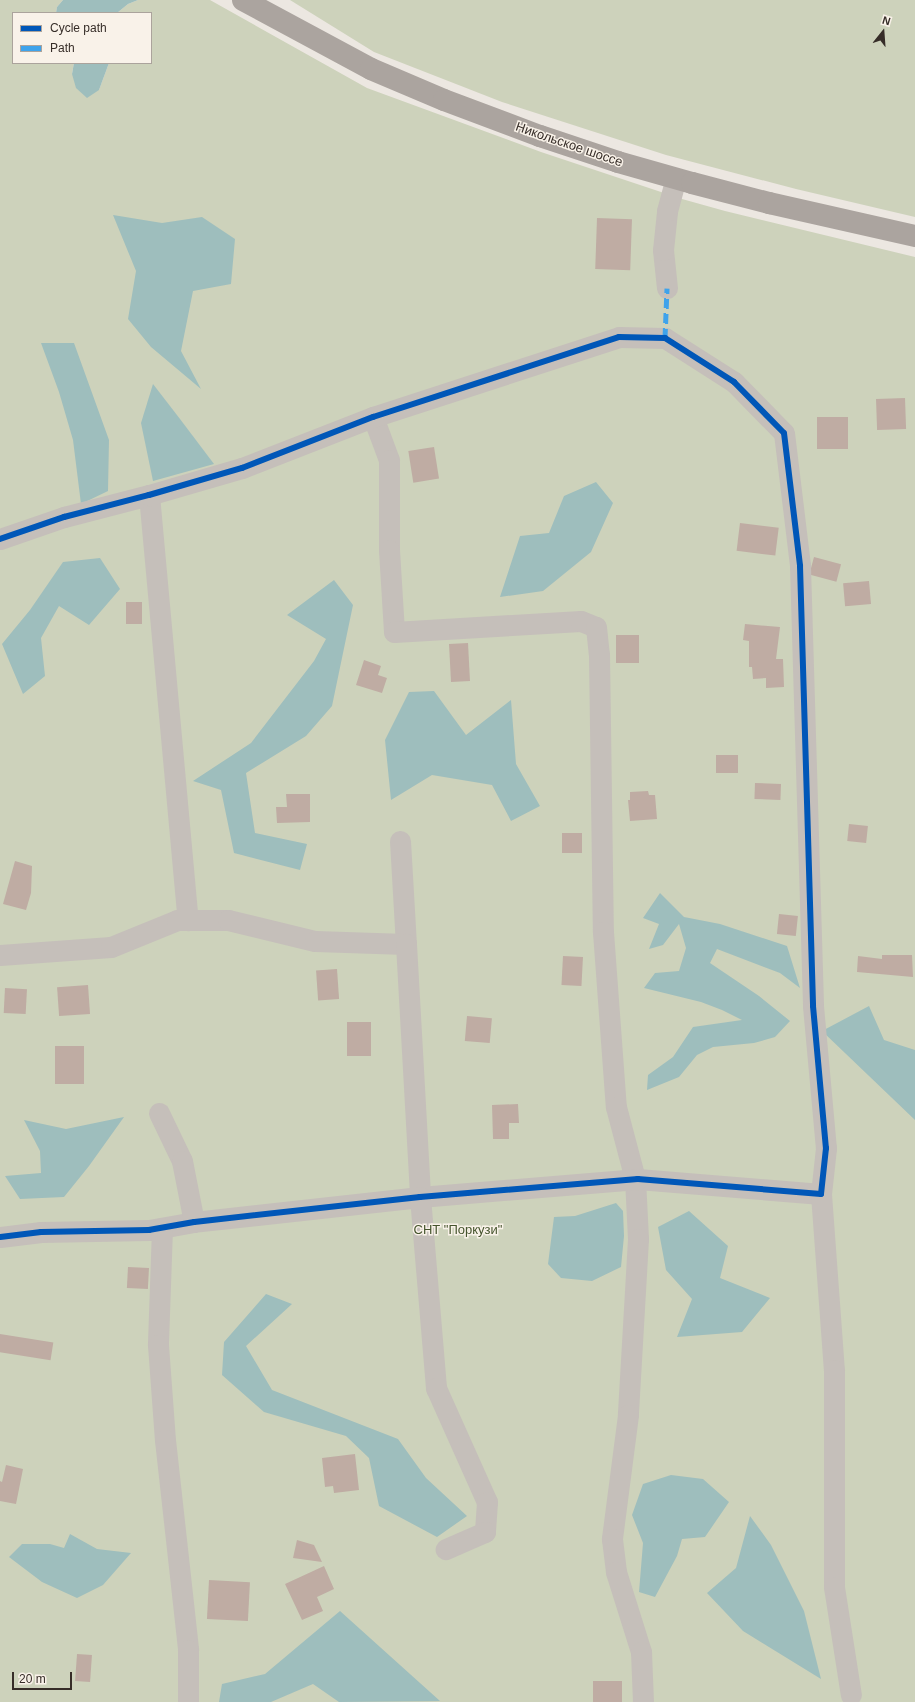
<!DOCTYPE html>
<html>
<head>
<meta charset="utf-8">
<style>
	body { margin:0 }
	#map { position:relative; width:915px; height:1702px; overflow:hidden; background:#ece7e1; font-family:Arial,sans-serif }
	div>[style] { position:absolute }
	.green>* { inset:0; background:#cdd2bb }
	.water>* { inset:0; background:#9ebebd }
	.building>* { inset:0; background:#bfaca3; transform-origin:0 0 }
	.minor>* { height:21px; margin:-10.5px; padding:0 10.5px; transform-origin:10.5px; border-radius:10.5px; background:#c5bfba }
	.major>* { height:22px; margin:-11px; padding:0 11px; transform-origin:11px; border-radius:11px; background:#aba49f }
	.quiet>* { height:5px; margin-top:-2.5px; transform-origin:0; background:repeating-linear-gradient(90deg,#3fa3eb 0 10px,transparent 0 15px) }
	.cycleway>* { height:6px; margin:-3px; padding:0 3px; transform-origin:3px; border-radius:3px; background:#0057b8 }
	span { translate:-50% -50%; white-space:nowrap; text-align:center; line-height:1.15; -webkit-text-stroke:3px #f9f2e9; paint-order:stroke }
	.street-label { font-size:13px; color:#362d28 }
	.park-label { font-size:13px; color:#45542d }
	.legend { position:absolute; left:12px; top:12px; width:140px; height:52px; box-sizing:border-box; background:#f9f2e9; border:1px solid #aba39c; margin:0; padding:5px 7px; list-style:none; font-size:12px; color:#362d28 }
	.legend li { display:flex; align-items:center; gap:8px; height:20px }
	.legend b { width:20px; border:1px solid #aba39c }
	.north { position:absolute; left:863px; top:12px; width:40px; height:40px; -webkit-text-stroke:3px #f9f2e9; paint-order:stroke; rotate:17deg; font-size:11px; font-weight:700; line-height:16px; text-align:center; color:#362d28 }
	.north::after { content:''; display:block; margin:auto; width:14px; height:18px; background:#362d28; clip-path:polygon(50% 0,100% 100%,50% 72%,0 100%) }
	.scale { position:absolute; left:12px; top:1672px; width:60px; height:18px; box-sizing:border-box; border:2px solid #362d28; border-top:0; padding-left:5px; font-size:12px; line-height:14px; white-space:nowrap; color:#362d28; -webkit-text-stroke:3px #f9f2e9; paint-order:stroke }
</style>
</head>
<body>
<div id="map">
	<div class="green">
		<i style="clip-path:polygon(0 0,63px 0,57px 7px,56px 13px,13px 13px,13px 63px,74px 63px,72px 74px,99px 90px,109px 63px,151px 63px,151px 13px,117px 13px,128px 4px,138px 0,210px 0,367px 88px,541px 152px,682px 199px,725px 211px,915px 257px,915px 1702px,0 1702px)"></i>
		<i style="clip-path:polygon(290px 0,915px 0,915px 217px,796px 189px,666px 155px,502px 102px,374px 52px)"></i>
	</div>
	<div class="water">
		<i style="clip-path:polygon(63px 0,138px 0,128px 4px,117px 13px,56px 13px,57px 7px)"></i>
		<i style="clip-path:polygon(74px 63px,109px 63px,99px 90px,87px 98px,76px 88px,72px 74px)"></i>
		<i style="clip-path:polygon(113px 215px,162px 223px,202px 217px,235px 239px,231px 284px,193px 291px,181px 351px,201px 389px,151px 347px,128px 319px,136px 271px)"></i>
		<i style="clip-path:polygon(41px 343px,74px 343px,109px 440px,108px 491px,81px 504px,73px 440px,59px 392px)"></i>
		<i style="clip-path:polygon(153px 384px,180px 419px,214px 464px,153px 481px,141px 423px)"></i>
		<i style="clip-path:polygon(596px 482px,613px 503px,591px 552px,543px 591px,500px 597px,520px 536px,549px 533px,564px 496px)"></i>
		<i style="clip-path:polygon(100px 558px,120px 589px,89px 625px,59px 606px,41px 638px,45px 676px,23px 694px,2px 644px,30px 610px,63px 562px)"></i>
		<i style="clip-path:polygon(334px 580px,353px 605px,332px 706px,306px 736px,246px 773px,255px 833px,307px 844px,300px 870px,234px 853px,221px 790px,193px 781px,251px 743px,314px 661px,326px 639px,287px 615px)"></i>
		<i style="clip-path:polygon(434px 691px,466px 735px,511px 700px,516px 764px,540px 806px,511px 821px,492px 785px,432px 775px,391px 800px,385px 740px,409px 692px)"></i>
		<i style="clip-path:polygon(660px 893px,684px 917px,720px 924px,787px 946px,800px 988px,780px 973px,717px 949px,710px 963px,759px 996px,790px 1021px,775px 1037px,754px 1043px,713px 1047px,697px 1055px,679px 1077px,647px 1090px,648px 1075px,673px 1057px,693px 1027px,742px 1020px,722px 1010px,701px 1002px,644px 988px,655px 973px,679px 971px,686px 948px,679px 924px,663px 945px,649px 949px,659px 924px,643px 918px)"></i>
		<i style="clip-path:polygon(869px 1006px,884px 1040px,915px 1050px,915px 1120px,822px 1031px)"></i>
		<i style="clip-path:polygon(124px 1117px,89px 1166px,64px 1197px,20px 1199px,5px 1176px,41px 1173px,40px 1151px,24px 1120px,66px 1129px)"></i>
		<i style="clip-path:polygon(616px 1203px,623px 1211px,624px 1236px,621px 1267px,592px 1281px,561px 1278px,548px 1264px,554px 1217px,575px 1216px)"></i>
		<i style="clip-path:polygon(689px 1211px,728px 1246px,720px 1278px,770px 1298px,742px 1332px,677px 1337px,692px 1299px,666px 1270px,658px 1227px)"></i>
		<i style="clip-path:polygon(266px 1294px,292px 1304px,246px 1346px,272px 1390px,398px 1439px,426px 1478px,467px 1516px,437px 1537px,379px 1506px,369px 1458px,346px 1436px,264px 1412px,222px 1375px,224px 1342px)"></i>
		<i style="clip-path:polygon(671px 1475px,703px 1479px,729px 1502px,705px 1537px,682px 1539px,677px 1556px,655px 1597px,639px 1592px,643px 1543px,632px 1515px,643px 1484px)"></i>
		<i style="clip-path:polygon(750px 1516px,771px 1545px,804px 1611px,821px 1679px,743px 1631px,707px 1593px,736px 1568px)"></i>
		<i style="clip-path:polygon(70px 1534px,97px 1549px,131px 1553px,103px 1585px,77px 1598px,42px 1582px,9px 1557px,22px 1544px,50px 1544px,64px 1548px)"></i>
		<i style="clip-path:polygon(340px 1611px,440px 1701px,339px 1702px,313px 1684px,271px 1702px,219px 1702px,222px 1684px,265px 1674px)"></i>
	</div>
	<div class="building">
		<i style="left:597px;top:218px;width:35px;height:51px;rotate:2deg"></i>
		<i style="left:905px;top:398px;width:31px;height:29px;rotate:88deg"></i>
		<i style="left:848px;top:417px;width:32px;height:31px;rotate:90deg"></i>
		<i style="left:434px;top:447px;width:32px;height:26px;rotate:81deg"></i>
		<i style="left:740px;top:523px;width:39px;height:28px;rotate:7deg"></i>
		<i style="left:814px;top:557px;width:28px;height:18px;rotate:15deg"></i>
		<i style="left:869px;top:581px;width:23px;height:26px;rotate:85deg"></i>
		<i style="left:126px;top:602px;width:16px;height:22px"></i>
		<i style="clip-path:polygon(745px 624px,780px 627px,776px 659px,783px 659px,784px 687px,766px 688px,766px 678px,753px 679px,752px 667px,749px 667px,749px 641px,743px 640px)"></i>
		<i style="left:616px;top:635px;width:23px;height:28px"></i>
		<i style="left:468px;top:643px;width:38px;height:19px;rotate:87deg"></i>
		<i style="clip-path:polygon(364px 660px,381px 666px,378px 675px,387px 678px,382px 693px,356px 685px)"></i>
		<i style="left:716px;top:755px;width:22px;height:18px"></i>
		<i style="left:755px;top:783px;width:26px;height:16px;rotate:2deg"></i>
		<i style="clip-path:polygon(648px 791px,649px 795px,655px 795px,657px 819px,630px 821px,628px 800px,630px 800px,630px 792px)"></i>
		<i style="clip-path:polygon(286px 794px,310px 794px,310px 822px,277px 823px,276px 807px,287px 807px)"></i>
		<i style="left:849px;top:824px;width:19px;height:17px;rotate:6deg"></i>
		<i style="left:562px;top:833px;width:20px;height:20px"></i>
		<i style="clip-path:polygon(15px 861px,32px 866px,31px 893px,26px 910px,3px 904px)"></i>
		<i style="left:779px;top:914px;width:19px;height:20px;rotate:6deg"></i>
		<i style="clip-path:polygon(882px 955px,912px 955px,913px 977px,857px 972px,858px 956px,882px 959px)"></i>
		<i style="left:563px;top:956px;width:20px;height:29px;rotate:3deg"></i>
		<i style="left:337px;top:969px;width:30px;height:21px;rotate:86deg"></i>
		<i style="left:88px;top:985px;width:29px;height:31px;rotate:86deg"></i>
		<i style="left:5px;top:988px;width:22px;height:25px;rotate:3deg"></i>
		<i style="left:467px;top:1016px;width:25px;height:25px;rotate:5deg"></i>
		<i style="left:347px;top:1022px;width:24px;height:34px"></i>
		<i style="left:84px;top:1046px;width:38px;height:29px;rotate:90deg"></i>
		<i style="clip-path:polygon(518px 1104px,519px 1123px,509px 1123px,509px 1139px,493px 1139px,492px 1105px)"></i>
		<i style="left:128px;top:1267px;width:21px;height:21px;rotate:3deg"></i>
		<i style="left:0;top:1334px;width:54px;height:18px;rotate:9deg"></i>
		<i style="clip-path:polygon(355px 1454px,359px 1490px,334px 1493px,333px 1486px,325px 1487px,322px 1458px)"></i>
		<i style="clip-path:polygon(6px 1465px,23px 1469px,16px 1504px,0 1501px,0 1481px,2px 1482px)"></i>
		<i style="clip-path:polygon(297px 1540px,314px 1545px,322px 1562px,293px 1558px)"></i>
		<i style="clip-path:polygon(324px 1566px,334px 1589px,317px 1597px,323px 1611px,302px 1620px,285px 1584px)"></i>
		<i style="left:209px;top:1580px;width:41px;height:39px;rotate:3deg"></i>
		<i style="left:77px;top:1654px;width:15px;height:27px;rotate:4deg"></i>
		<i style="left:593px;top:1681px;width:29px;height:21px"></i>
	</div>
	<div class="minor">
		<i style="left:667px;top:288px;width:38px;rotate:-96deg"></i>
		<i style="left:663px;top:250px;width:39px;rotate:-84deg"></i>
		<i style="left:667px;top:211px;width:34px;rotate:-75deg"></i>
		<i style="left:373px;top:417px;width:46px;rotate:69.6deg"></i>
		<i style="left:389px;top:460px;width:90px;rotate:90deg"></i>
		<i style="left:389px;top:550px;width:82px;rotate:86.5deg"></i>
		<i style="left:394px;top:632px;width:187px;rotate:-3.4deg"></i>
		<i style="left:581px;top:621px;width:16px;rotate:22deg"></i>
		<i style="left:596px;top:627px;width:27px;rotate:84deg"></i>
		<i style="left:599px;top:654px;width:278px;rotate:89.2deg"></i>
		<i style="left:603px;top:932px;width:175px;rotate:85.8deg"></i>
		<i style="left:616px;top:1107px;width:74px;rotate:75.2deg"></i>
		<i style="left:635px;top:1179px;width:60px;rotate:87.1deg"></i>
		<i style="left:638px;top:1239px;width:176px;rotate:93.3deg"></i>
		<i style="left:628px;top:1415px;width:125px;rotate:97.4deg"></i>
		<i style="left:612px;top:1539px;width:33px;rotate:83deg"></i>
		<i style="left:616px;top:1572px;width:84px;rotate:72.6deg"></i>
		<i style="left:641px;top:1652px;width:50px;rotate:87.7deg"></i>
		<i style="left:149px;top:495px;width:427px;rotate:84.8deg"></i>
		<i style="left:0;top:539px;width:68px;rotate:-19deg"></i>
		<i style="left:64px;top:517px;width:88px;rotate:-14.5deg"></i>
		<i style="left:149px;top:495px;width:97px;rotate:-16.2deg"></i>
		<i style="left:242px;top:468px;width:141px;rotate:-21.3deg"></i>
		<i style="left:373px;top:417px;width:259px;rotate:-18deg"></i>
		<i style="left:619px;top:337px;width:46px;rotate:1.2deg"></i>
		<i style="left:665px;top:338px;width:82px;rotate:32.5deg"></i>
		<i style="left:734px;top:382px;width:71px;rotate:45.6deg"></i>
		<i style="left:784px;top:433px;width:134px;rotate:83.1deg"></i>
		<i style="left:800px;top:566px;width:440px;rotate:88.3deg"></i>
		<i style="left:813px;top:1006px;width:143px;rotate:84.8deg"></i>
		<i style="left:826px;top:1148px;width:46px;rotate:96.2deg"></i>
		<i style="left:821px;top:1194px;width:184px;rotate:-175.3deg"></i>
		<i style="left:638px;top:1179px;width:219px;rotate:175.3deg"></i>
		<i style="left:420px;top:1197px;width:227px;rotate:173.7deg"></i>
		<i style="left:194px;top:1222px;width:46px;rotate:169.9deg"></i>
		<i style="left:149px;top:1230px;width:108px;rotate:178.9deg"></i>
		<i style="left:41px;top:1232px;width:41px;rotate:173deg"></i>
		<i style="left:400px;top:841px;width:103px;rotate:86.7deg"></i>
		<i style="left:0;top:955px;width:111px;rotate:-4.1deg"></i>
		<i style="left:111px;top:947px;width:71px;rotate:-22.2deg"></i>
		<i style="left:177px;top:920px;width:51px"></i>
		<i style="left:228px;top:920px;width:89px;rotate:13.6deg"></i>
		<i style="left:315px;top:941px;width:91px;rotate:1.9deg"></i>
		<i style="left:406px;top:944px;width:253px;rotate:86.8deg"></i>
		<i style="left:420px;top:1197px;width:192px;rotate:85.2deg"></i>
		<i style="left:436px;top:1388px;width:125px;rotate:65.9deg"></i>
		<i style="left:487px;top:1502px;width:30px;rotate:94deg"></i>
		<i style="left:485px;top:1532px;width:43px;rotate:156.4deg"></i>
		<i style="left:159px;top:1113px;width:53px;rotate:64.4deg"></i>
		<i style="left:182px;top:1161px;width:62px;rotate:78.9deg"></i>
		<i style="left:821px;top:1194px;width:176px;rotate:85.8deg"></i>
		<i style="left:834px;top:1370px;width:217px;rotate:90deg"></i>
		<i style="left:834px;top:1587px;width:109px;rotate:81.1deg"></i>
		<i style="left:162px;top:1228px;width:117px;rotate:92deg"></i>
		<i style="left:158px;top:1345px;width:95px;rotate:85.8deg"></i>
		<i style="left:165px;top:1440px;width:211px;rotate:83.7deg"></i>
		<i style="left:188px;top:1650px;width:52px;rotate:90deg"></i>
	</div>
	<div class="major">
		<i style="left:243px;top:0;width:145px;rotate:28.3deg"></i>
		<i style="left:371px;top:69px;width:79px;rotate:23deg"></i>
		<i style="left:444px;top:100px;width:103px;rotate:20.6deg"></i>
		<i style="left:540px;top:136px;width:82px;rotate:18.4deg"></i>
		<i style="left:618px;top:162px;width:77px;rotate:15.8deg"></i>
		<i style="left:692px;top:183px;width:80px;rotate:14.6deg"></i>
		<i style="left:769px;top:203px;width:150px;rotate:12.7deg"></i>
	</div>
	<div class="quiet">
		<i style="left:665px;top:338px;width:50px;rotate:-87.7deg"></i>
	</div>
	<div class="cycleway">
		<i style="left:0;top:539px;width:68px;rotate:-19deg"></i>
		<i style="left:64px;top:517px;width:88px;rotate:-14.5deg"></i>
		<i style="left:149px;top:495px;width:97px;rotate:-16.2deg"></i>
		<i style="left:242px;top:468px;width:141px;rotate:-21.3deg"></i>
		<i style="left:373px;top:417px;width:259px;rotate:-18deg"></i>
		<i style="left:619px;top:337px;width:46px;rotate:1.2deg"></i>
		<i style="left:665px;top:338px;width:82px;rotate:32.5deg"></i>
		<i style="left:734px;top:382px;width:71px;rotate:45.6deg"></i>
		<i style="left:784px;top:433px;width:134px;rotate:83.1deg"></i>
		<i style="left:800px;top:566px;width:440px;rotate:88.3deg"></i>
		<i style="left:813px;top:1006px;width:143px;rotate:84.8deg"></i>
		<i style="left:826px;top:1148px;width:46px;rotate:96.2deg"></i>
		<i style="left:821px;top:1194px;width:184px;rotate:-175.3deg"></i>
		<i style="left:638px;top:1179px;width:219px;rotate:175.3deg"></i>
		<i style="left:420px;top:1197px;width:227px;rotate:173.7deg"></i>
		<i style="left:194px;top:1222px;width:46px;rotate:169.9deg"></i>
		<i style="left:149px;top:1230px;width:108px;rotate:178.9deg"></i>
		<i style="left:41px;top:1232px;width:41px;rotate:173deg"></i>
	</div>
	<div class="street-label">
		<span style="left:569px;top:145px;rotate:19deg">Никольское шоссе</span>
	</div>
	<div class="park-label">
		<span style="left:458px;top:1230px">СНТ "Поркузи"</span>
	</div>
	<ul class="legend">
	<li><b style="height:5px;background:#0057b8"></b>Cycle path</li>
	<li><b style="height:5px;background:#3fa3eb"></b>Path</li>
	</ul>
	<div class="north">N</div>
	<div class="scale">20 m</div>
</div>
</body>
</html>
